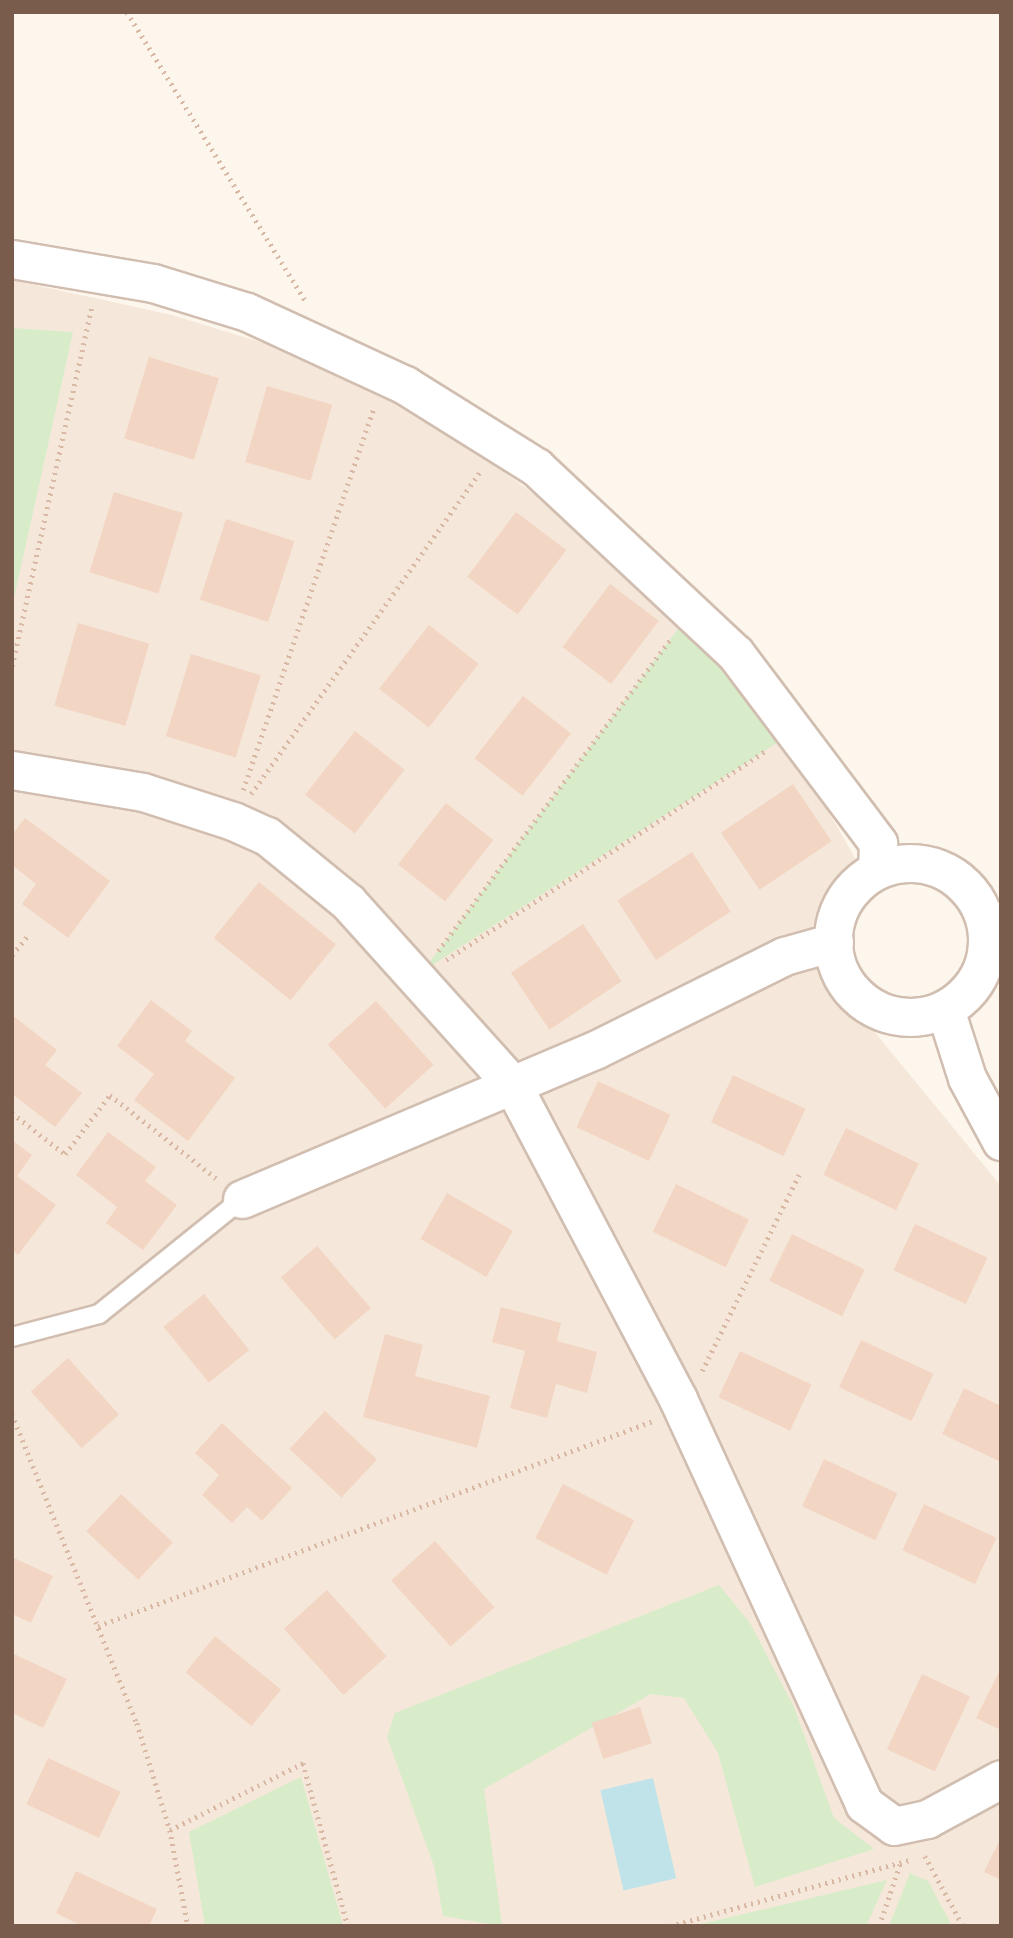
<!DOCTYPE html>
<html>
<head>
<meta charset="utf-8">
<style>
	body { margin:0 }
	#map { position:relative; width:1013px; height:1938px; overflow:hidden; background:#fdf6ec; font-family:Lato,sans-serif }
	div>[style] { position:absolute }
	.residential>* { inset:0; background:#f5e8da }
	.green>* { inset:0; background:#d8ecc9 }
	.water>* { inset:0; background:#bfe3e8; transform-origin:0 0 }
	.building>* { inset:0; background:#f3d5c3; transform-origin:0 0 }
	.path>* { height:4.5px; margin-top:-2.25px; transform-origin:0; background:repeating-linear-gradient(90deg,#d9b8a5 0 2px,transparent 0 7px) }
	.roads { filter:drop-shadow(2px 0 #d1beb0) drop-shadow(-2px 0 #d1beb0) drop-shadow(0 2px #d1beb0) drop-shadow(0 -2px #d1beb0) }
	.service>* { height:18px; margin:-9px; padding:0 9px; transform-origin:9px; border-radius:9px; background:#fff }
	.minor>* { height:37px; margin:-18.5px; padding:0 18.5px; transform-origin:18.5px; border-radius:18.5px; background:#fff }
	.minor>.ring { margin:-18.5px; padding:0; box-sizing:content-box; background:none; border:37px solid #fff; border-radius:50% }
	span { translate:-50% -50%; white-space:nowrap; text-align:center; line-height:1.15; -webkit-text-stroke:5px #fffaf3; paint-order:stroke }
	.frame { position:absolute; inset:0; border:14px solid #7a5c4d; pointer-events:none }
</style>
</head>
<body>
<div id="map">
	<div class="residential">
		<i style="clip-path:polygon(12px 280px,172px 315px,329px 363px,473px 449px,604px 546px,790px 744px,872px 888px,828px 975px,1001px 1186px,1001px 1926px,12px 1926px)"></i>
	</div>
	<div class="green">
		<i style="clip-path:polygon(12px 328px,73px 332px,12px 607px)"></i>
		<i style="clip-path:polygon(686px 618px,794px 732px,423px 971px)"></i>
		<i style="clip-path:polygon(719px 1585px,750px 1623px,794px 1707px,834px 1818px,874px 1849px,755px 1887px,718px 1753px,684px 1698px,651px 1694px,484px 1789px,502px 1926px,443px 1916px,434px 1866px,387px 1737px,395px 1713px)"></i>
		<i style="clip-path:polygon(301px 1777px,343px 1926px,205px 1926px,189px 1832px)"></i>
		<i style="clip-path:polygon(910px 1873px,928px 1881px,952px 1926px,889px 1926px)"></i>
		<i style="clip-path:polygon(887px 1880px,866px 1926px,693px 1926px)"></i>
	</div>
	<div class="water">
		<i style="left:653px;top:1778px;width:103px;height:54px;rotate:77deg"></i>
	</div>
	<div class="building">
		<i style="left:149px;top:357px;width:73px;height:85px;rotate:17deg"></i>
		<i style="left:267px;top:386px;width:68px;height:79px;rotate:16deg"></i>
		<i style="left:114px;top:492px;width:72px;height:84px;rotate:17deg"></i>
		<i style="left:516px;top:512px;width:63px;height:81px;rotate:37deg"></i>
		<i style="left:226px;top:519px;width:72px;height:85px;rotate:18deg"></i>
		<i style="left:610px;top:584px;width:61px;height:79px;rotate:37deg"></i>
		<i style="left:78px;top:623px;width:74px;height:86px;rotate:16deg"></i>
		<i style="left:429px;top:625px;width:63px;height:81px;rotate:38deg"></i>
		<i style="left:191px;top:654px;width:73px;height:86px;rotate:17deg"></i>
		<i style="left:523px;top:696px;width:61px;height:79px;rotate:38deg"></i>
		<i style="left:355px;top:731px;width:63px;height:81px;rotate:38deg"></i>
		<i style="left:793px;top:784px;width:69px;height:87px;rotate:56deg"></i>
		<i style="left:446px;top:803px;width:60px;height:78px;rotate:38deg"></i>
		<i style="clip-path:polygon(25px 818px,110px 881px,68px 938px,22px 904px,36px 884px,12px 865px,12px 835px)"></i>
		<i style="left:692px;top:852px;width:71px;height:89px;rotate:57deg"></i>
		<i style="left:259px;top:882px;width:99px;height:72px;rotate:39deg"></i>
		<i style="left:583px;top:924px;width:69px;height:87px;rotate:56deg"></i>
		<i style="clip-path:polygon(151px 1000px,192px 1031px,185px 1041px,235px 1078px,188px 1141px,134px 1100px,154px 1074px,117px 1046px)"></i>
		<i style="left:376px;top:1001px;width:86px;height:65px;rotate:48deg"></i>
		<i style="clip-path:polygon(12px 1015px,57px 1050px,45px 1065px,82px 1093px,55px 1127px,12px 1094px)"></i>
		<i style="left:733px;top:1075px;width:80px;height:52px;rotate:25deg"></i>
		<i style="left:598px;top:1081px;width:80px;height:51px;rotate:25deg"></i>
		<i style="left:846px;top:1128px;width:81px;height:52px;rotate:26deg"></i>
		<i style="clip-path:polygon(108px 1132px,156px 1167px,145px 1181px,177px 1205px,143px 1250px,106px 1223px,117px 1207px,76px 1175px)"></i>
		<i style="clip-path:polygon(12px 1140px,32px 1155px,17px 1176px,56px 1205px,18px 1255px,12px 1250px)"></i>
		<i style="left:676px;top:1184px;width:81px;height:53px;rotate:26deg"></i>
		<i style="left:447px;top:1193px;width:76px;height:53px;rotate:30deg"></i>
		<i style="left:915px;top:1224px;width:80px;height:51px;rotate:25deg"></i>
		<i style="left:792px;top:1234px;width:81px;height:52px;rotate:26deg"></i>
		<i style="left:317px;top:1246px;width:82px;height:48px;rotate:49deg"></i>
		<i style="left:204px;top:1294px;width:72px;height:52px;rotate:51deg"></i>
		<i style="clip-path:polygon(501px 1307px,561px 1323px,557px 1341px,597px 1352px,587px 1393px,556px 1384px,547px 1418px,510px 1408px,525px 1351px,492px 1342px)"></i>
		<i style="clip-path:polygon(385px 1334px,423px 1345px,415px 1376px,490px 1396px,477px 1448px,363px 1417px)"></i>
		<i style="left:861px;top:1340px;width:80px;height:52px;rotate:25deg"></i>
		<i style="left:740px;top:1351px;width:79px;height:51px;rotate:25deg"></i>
		<i style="left:68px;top:1358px;width:76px;height:50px;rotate:48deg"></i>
		<i style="clip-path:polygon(964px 1388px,1001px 1406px,1001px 1462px,942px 1434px)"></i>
		<i style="left:325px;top:1411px;width:71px;height:52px;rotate:43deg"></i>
		<i style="clip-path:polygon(222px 1423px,292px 1488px,262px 1521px,247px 1507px,232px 1523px,202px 1495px,219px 1475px,195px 1453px)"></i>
		<i style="left:824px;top:1459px;width:81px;height:52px;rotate:25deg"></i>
		<i style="left:563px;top:1484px;width:80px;height:61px;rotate:27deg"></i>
		<i style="left:121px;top:1494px;width:71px;height:51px;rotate:43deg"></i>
		<i style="left:924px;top:1504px;width:80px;height:51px;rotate:25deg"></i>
		<i style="left:435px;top:1541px;width:89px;height:59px;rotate:48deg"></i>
		<i style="clip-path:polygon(12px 1557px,53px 1576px,31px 1623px,12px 1614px)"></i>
		<i style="left:327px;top:1590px;width:89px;height:58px;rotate:48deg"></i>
		<i style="left:215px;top:1636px;width:85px;height:47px;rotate:39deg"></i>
		<i style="clip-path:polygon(12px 1653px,67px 1679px,43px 1728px,12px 1713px)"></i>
		<i style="clip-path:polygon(1001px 1668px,1001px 1730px,976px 1718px)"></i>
		<i style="left:922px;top:1674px;width:53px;height:83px;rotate:25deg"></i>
		<i style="left:640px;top:1707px;width:38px;height:51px;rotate:72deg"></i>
		<i style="left:48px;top:1758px;width:80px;height:51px;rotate:25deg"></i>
		<i style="clip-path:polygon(1001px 1837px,1001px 1880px,984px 1872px)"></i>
		<i style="clip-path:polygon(76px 1871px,157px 1909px,149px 1926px,82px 1926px,56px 1913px)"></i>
	</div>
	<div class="path">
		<i style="left:127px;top:12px;width:339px;rotate:58.3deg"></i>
		<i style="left:12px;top:666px;width:370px;rotate:-77.5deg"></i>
		<i style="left:243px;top:790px;width:405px;rotate:-71.1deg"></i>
		<i style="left:251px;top:794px;width:397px;rotate:-54.6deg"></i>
		<i style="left:438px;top:951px;width:390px;rotate:-53.3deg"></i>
		<i style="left:12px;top:955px;width:27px;rotate:-51deg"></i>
		<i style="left:446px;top:960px;width:384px;rotate:-33.2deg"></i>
		<i style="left:12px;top:1113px;width:67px;rotate:37.7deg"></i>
		<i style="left:65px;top:1154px;width:74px;rotate:-52.7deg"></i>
		<i style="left:110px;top:1095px;width:135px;rotate:38.1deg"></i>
		<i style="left:702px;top:1371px;width:223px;rotate:-63.7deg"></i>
		<i style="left:12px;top:1414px;width:333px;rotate:68deg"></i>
		<i style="left:137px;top:1723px;width:112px;rotate:72.9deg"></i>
		<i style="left:170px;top:1830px;width:98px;rotate:79.4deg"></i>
		<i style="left:98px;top:1626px;width:592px;rotate:-20.27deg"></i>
		<i style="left:170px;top:1830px;width:149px;rotate:-26.7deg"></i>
		<i style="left:303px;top:1763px;width:169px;rotate:74.6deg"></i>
		<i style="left:925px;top:1856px;width:80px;rotate:61.5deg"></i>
		<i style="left:670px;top:1926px;width:248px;rotate:-15.4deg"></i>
		<i style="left:879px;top:1926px;width:65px;rotate:-71.3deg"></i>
	</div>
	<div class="roads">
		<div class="service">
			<i style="left:984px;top:918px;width:18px;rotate:-22deg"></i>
			<i style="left:12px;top:1337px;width:90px;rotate:-14.8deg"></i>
			<i style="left:99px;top:1314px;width:184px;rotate:-38.8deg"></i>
		</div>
		<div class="minor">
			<i style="left:12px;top:259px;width:143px;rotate:9.7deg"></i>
			<i style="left:153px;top:283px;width:98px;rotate:17.1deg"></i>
			<i style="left:247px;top:312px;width:174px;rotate:24.8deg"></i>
			<i style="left:405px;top:385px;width:155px;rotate:32deg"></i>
			<i style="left:536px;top:467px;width:272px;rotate:43.1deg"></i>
			<i style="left:735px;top:653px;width:238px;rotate:53deg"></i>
			<i style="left:878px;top:843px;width:27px;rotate:92deg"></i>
			<i style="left:12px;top:770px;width:133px;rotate:9.5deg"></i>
			<i style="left:143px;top:792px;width:95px;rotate:17.9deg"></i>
			<i style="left:233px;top:821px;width:37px;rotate:24deg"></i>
			<i style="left:267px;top:836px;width:104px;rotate:39.2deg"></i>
			<i style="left:348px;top:902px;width:245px;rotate:48deg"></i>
			<i style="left:512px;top:1084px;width:356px;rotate:62.2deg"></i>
			<i style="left:678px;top:1399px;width:446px;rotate:65.3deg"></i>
			<i style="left:864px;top:1804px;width:37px;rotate:36deg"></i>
			<i style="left:894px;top:1826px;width:34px;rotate:-12deg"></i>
			<i style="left:927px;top:1819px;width:84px;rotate:-28.4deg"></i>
			<i class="ring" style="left:833px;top:863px;width:117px;height:117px"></i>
			<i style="left:945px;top:1009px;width:72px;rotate:72.3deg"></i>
			<i style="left:967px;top:1078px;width:72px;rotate:61.6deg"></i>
			<i style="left:242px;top:1199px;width:383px;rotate:-22.9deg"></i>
			<i style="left:595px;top:1050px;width:211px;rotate:-26.4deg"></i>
			<i style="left:784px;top:956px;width:52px;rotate:-15.6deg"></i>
		</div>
	</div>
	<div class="frame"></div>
</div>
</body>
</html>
